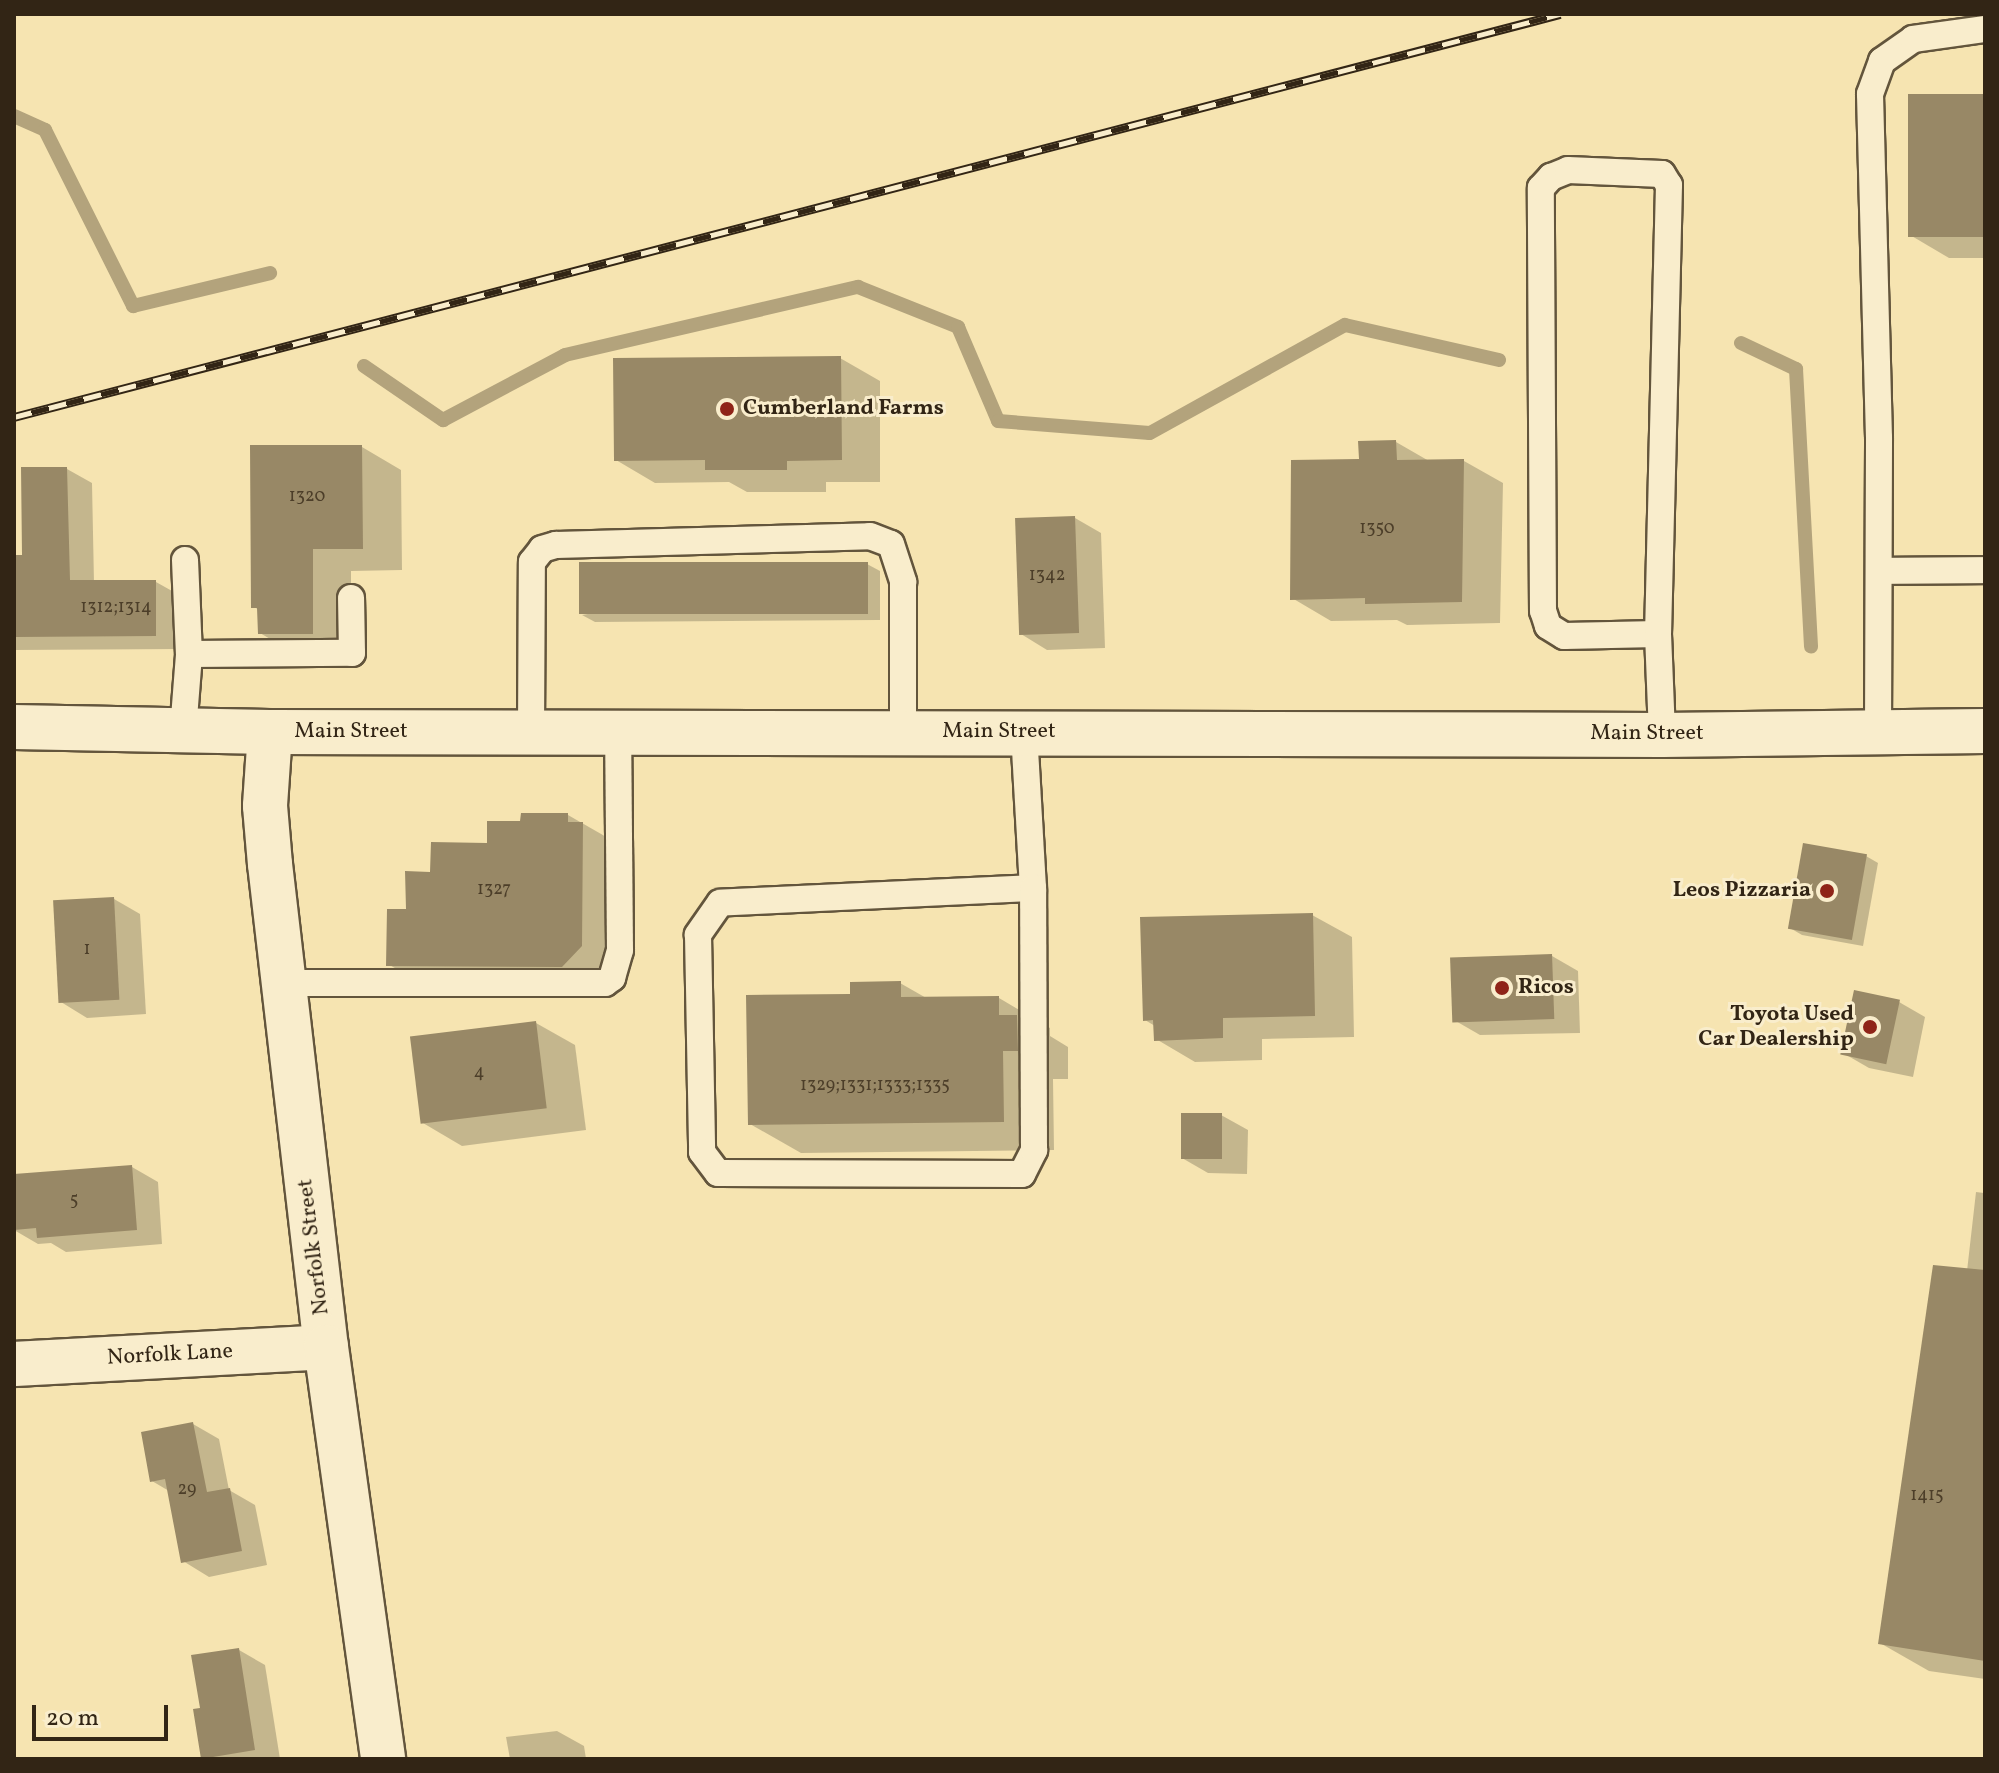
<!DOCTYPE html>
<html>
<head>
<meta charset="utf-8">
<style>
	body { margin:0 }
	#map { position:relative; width:1999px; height:1773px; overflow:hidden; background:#f6e4b1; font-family:Vollkorn,serif }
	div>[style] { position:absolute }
	.shadow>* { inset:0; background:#0003 }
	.stream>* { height:14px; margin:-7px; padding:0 7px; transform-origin:7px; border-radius:7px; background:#b3a37c }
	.building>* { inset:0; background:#988866; transform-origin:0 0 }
	.roads { filter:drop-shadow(2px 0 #63553c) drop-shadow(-2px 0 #63553c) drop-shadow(0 2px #63553c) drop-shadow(0 -2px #63553c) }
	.lane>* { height:26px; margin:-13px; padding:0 13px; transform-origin:13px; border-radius:13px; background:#f9edcc }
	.street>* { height:44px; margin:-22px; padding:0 22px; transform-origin:22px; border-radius:22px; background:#f9edcc }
	.secondary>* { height:44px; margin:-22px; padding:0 22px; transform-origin:22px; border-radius:22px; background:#f9edcc }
	.rail>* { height:9px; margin-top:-4.5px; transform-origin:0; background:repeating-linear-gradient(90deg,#f9edcc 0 18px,#322515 0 36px); box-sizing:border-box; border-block:2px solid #322515 }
	.dots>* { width:22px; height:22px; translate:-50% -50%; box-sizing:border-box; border:4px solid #f9edcc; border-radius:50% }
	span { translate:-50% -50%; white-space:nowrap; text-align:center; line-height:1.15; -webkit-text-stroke:6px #f9edcc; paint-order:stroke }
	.number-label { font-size:18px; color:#4c3e29 }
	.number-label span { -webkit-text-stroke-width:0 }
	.poi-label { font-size:22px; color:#322515; font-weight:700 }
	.left { translate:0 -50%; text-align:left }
	.right { translate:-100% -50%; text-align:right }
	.street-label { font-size:22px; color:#322515 }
	.frame { position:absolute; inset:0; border:16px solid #322515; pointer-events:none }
	.scale { position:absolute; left:32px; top:1705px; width:136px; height:36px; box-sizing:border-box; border:4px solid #322515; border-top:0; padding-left:10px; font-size:24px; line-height:28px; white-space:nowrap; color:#322515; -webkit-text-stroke:6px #f9edcc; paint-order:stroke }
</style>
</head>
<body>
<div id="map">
	<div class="shadow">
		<i style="clip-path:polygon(1985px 96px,1985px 258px,1949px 258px,1910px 235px)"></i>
		<i style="clip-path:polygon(840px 358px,880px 381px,880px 482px,826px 482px,826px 492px,747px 492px,729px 482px,655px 483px,616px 460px)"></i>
		<i style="clip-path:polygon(1396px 442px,1429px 461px,1464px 461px,1503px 483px,1500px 623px,1407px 625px,1397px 620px,1331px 621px,1292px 598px,1361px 461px)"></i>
		<i style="clip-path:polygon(362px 447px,401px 470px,402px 570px,351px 571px,351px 656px,299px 656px,260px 633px,259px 610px,253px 606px)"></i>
		<i style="clip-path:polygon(67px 469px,92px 483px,94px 582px,156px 582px,181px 596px,181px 649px,14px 650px,14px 557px,25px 557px)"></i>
		<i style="clip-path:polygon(1075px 518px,1101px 533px,1105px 648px,1047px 650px,1021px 634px)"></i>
		<i style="clip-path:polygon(867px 564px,880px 571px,880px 620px,595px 622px,582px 615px)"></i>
		<i style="clip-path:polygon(568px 815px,622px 846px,621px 968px,427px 987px,388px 964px,408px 911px,432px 874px,522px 823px)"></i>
		<i style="clip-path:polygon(1866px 856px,1878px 863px,1863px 946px,1802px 935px,1790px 928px)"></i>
		<i style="clip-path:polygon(114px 899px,140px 914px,146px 1014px,87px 1018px,61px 1002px)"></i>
		<i style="clip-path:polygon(1312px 915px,1352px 937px,1354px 1037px,1262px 1039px,1262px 1060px,1195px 1062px,1156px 1039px,1155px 1026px,1145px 1020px)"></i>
		<i style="clip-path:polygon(1552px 956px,1578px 971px,1580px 1033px,1480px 1035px,1454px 1020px)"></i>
		<i style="clip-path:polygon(900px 983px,928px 999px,999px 998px,1050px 1028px,1050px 1036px,1068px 1047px,1068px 1079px,1053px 1079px,1054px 1150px,801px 1153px,750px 1124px,852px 996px)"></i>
		<i style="clip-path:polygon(1899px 1002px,1925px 1017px,1913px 1077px,1869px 1068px,1843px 1053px)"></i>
		<i style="clip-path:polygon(536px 1023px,575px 1045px,586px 1130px,462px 1146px,423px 1123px)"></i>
		<i style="clip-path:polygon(1221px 1115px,1248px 1130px,1247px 1174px,1208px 1173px,1182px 1158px)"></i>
		<i style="clip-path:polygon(132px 1167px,158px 1182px,162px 1244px,66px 1252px,51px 1243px,38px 1244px,14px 1230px,14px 1176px)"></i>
		<i style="clip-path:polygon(1985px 1186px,1985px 1679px,1929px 1671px,1880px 1643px,1967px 1271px,1976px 1192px,1984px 1193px)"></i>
		<i style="clip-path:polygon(193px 1424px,219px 1439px,229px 1490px,255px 1505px,267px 1565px,209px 1577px,183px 1561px,169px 1491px,152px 1481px)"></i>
		<i style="clip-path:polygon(239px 1650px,265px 1665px,280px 1759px,203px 1758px,202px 1710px)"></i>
		<i style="clip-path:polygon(557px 1731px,584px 1746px,586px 1759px,510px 1759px,506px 1737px)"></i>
	</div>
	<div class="stream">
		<i style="left:14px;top:116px;width:34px;rotate:24deg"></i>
		<i style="left:45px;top:130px;width:197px;rotate:63.4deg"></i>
		<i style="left:133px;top:306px;width:141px;rotate:-13.5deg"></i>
		<i style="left:1741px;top:343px;width:61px;rotate:25.3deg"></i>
		<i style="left:1796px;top:369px;width:278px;rotate:86.9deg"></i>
		<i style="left:364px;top:366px;width:96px;rotate:34.4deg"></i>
		<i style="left:443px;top:420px;width:138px;rotate:-28deg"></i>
		<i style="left:565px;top:355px;width:301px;rotate:-13.1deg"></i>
		<i style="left:858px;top:287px;width:108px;rotate:21.8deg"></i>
		<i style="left:958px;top:327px;width:102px;rotate:66.9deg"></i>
		<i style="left:998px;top:421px;width:152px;rotate:4.5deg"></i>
		<i style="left:1150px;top:433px;width:223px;rotate:-29deg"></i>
		<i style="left:1345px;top:325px;width:158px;rotate:12.8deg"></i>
	</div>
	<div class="building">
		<i style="left:1908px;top:94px;width:77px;height:143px"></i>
		<i style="clip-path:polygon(841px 356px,842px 460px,787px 461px,787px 470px,705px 470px,705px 460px,614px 461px,613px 358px)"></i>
		<i style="clip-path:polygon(1396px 440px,1397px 460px,1464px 459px,1462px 602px,1365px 604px,1365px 598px,1290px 600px,1291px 460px,1359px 459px,1358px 441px)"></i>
		<i style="clip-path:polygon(250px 445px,362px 445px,363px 549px,313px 549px,313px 634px,258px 634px,257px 608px,251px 608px)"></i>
		<i style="clip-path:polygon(21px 467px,67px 467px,70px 580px,156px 580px,156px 636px,15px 637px,14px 555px,22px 555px)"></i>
		<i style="left:1075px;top:516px;width:117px;height:60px;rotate:88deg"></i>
		<i style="left:868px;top:562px;width:52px;height:289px;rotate:90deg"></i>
		<i style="clip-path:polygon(521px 813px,568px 813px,568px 822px,583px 822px,582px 946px,562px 967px,386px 966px,387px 909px,406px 909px,405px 871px,430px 872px,431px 842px,487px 843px,487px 821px,520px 821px)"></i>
		<i style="left:1803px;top:843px;width:65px;height:87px;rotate:10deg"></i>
		<i style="left:114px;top:897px;width:103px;height:61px;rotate:87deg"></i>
		<i style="clip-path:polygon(1313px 913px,1315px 1016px,1223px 1018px,1223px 1038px,1154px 1041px,1153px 1020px,1143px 1021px,1140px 917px)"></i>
		<i style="left:1552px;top:954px;width:65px;height:102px;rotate:88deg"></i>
		<i style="clip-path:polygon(901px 981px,901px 997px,999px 996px,999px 1015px,1017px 1015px,1018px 1051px,1003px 1051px,1004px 1122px,748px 1125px,746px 995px,850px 994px,850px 982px)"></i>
		<i style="left:1854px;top:990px;width:47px;height:66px;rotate:12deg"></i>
		<i style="left:536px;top:1021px;width:88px;height:127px;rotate:83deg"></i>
		<i style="left:1181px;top:1113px;width:41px;height:46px"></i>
		<i style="clip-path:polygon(132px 1165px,137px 1230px,37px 1238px,36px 1228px,14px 1230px,14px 1174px)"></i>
		<i style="clip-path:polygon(1933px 1265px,1985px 1270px,1985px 1661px,1878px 1644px)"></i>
		<i style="clip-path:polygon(193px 1422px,207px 1492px,230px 1488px,242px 1551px,181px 1563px,165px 1479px,150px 1482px,141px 1432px)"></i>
		<i style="clip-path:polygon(239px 1648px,255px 1750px,201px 1759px,193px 1709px,200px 1708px,191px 1655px)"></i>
	</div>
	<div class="roads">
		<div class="lane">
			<i style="left:185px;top:560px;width:94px;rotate:87.6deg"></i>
			<i style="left:1880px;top:571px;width:105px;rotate:-0.5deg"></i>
			<i style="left:1658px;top:634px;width:94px;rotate:178.8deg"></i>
			<i style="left:1564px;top:636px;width:19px;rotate:-148deg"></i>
			<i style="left:1548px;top:626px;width:16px;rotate:-108deg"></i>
			<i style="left:1543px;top:611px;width:423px;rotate:-90.3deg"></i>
			<i style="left:1541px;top:188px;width:15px;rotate:-48deg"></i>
			<i style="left:1551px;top:177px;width:18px;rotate:-22deg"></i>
			<i style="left:1568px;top:170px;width:94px;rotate:2.4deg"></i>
			<i style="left:1662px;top:174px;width:13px;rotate:58deg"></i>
			<i style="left:1669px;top:185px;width:449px;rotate:91.4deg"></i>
			<i style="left:1658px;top:634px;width:101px;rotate:87.7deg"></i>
			<i style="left:183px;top:731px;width:77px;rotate:-85.5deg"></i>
			<i style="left:189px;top:654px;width:163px;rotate:-0.4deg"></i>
			<i style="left:352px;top:653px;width:55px;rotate:-91deg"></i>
			<i style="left:531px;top:732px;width:170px;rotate:-89.7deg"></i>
			<i style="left:532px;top:562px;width:16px;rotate:-52deg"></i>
			<i style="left:542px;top:549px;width:15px;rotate:-16deg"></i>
			<i style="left:556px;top:545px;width:314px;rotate:-1.6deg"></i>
			<i style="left:870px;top:536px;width:22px;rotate:21deg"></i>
			<i style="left:891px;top:544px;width:40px;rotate:72deg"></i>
			<i style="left:903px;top:582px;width:149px;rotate:90deg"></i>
			<i style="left:1024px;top:732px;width:156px;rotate:86.7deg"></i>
			<i style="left:1033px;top:888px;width:313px;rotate:177.3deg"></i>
			<i style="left:720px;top:903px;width:39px;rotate:125deg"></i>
			<i style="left:698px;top:935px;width:217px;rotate:88.9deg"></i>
			<i style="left:702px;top:1152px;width:26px;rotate:53deg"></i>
			<i style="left:718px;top:1173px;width:304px;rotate:0.2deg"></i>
			<i style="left:1022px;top:1174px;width:27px;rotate:-63deg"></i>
			<i style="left:1034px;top:1150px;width:262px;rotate:-90.2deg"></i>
			<i style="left:1878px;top:732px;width:294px;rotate:-89.8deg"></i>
			<i style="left:1879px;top:438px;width:344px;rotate:-91.5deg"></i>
			<i style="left:1870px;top:94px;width:35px;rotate:-70deg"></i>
			<i style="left:1882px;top:61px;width:38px;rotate:-35deg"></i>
			<i style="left:1913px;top:39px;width:73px;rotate:-7.9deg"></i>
			<i style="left:284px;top:983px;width:321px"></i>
			<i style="left:605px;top:983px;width:9px;rotate:-36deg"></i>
			<i style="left:612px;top:978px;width:29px;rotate:-74deg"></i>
			<i style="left:620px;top:950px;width:219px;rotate:-90.5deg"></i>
		</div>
		<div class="street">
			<i style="left:14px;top:1364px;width:312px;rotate:-3.1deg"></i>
		</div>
		<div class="secondary">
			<i style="left:14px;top:727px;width:256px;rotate:1.1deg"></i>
			<i style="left:270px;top:732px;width:1392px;rotate:0.12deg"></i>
			<i style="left:1662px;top:735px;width:323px;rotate:-0.7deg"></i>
			<i style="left:270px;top:732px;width:74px;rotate:93.9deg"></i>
			<i style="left:265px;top:806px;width:58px;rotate:85.1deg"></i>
			<i style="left:270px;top:864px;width:486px;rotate:83.4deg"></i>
			<i style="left:326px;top:1347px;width:416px;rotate:82.1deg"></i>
		</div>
	</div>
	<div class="rail">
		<i style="left:14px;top:417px;width:1598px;rotate:-14.61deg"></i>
	</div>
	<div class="dots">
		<i style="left:727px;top:409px;background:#8f2418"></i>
		<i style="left:1827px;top:891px;background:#8f2418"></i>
		<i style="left:1502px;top:988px;background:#8f2418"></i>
		<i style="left:1870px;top:1027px;background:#8f2418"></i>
	</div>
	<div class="number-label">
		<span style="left:307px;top:497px">1320</span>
		<span style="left:1377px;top:529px">1350</span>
		<span style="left:1047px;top:576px">1342</span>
		<span style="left:116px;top:608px">1312;1314</span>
		<span style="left:494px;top:890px">1327</span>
		<span style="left:87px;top:950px">1</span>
		<span style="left:479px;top:1073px">4</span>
		<span style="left:875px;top:1086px">1329;1331;1333;1335</span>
		<span style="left:74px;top:1201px">5</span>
		<span style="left:187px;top:1490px">29</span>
		<span style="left:1927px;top:1496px">1415</span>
	</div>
	<div class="poi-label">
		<span class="left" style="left:743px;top:409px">Cumberland Farms</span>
		<span class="right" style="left:1811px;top:891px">Leos Pizzaria</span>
		<span class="left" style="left:1518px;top:988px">Ricos</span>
		<span class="right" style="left:1854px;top:1027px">Toyota Used<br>Car Dealership</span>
	</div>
	<div class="street-label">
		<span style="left:351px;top:732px">Main Street</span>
		<span style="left:999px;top:732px">Main Street</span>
		<span style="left:1647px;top:734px">Main Street</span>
		<span style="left:314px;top:1247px;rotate:-97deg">Norfolk Street</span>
		<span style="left:170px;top:1355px;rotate:-3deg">Norfolk Lane</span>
	</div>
	<div class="frame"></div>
	<div class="scale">20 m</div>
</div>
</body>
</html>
